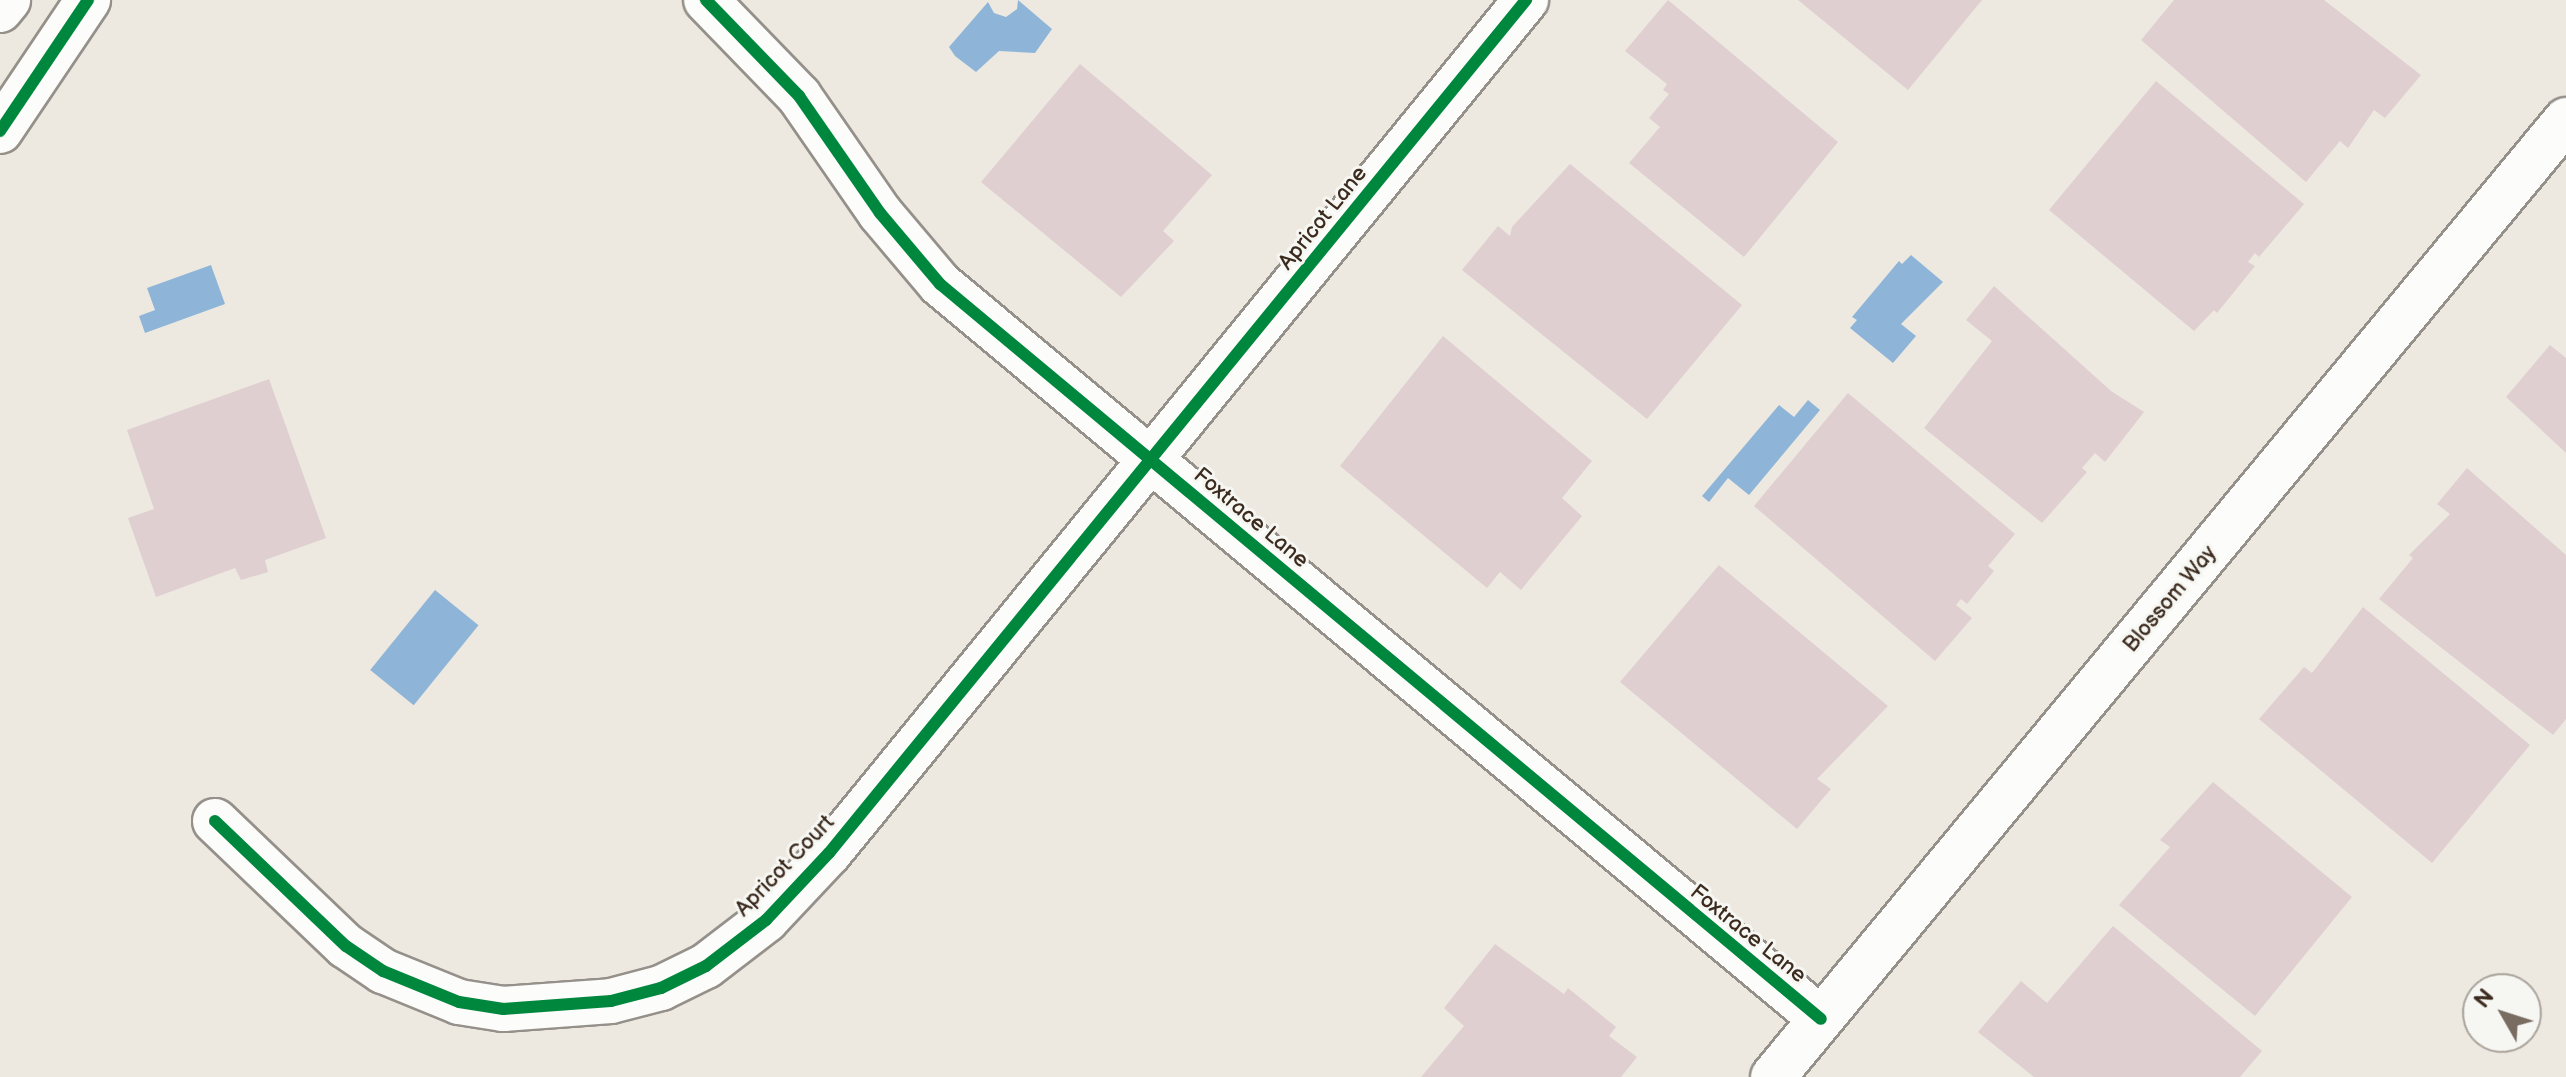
<!DOCTYPE html>
<html>
<head>
<meta charset="utf-8">
<style>
	body { margin:0 }
	#map { position:relative; width:2566px; height:1077px; overflow:hidden; background:#ede9e0; font-family:"Balsamiq Sans",sans-serif }
	div>[style] { position:absolute }
	.water>* { inset:0; background:#8eb5d8; transform-origin:0 0 }
	.building>* { inset:0; background:#dfcfd1 }
	.roads { filter:drop-shadow(2px 0 #95908a) drop-shadow(-2px 0 #95908a) drop-shadow(0 2px #95908a) drop-shadow(0 -2px #95908a) }
	.minor>* { height:44px; margin:-22px; padding:0 22px; transform-origin:22px; border-radius:22px; background:#fcfcfa }
	.tertiary>* { height:44px; margin:-22px; padding:0 22px; transform-origin:22px; border-radius:22px; background:#fcfcfa }
	.cycleway>* { height:12px; margin:-6px; padding:0 6px; transform-origin:6px; border-radius:6px; background:#00873e }
	span { translate:-50% -50%; white-space:nowrap; text-align:center; line-height:1.15; -webkit-text-stroke:6px #f6f6f2; paint-order:stroke }
	.street-label { font-size:22px; color:#3b2a1e }
	.north { position:absolute; left:2462px; top:973px; width:80px; height:80px; box-sizing:border-box; background:#f6f6f2; border:2px solid #aba49d; border-radius:50%; rotate:309deg; font-size:22px; font-weight:700; line-height:32px; text-align:center; color:#3b2a1e }
	.north::after { content:''; display:block; margin:auto; width:28px; height:36px; background:#796d62; clip-path:polygon(50% 0,100% 100%,50% 72%,0 100%) }
</style>
</head>
<body>
<div id="map">
	<div class="water">
		<i style="clip-path:polygon(1018px 0,1052px 29px,1035px 53px,999px 51px,976px 72px,955px 56px,949px 47px,988px 2px,994px 13px,1006px 17px,1017px 9px)"></i>
		<i style="clip-path:polygon(1911px 255px,1943px 282px,1901px 324px,1916px 336px,1893px 363px,1850px 328px,1857px 320px,1852px 317px,1899px 261px,1902px 264px)"></i>
		<i style="clip-path:polygon(211px 265px,225px 304px,145px 333px,139px 316px,155px 310px,147px 288px)"></i>
		<i style="clip-path:polygon(1808px 400px,1820px 410px,1749px 495px,1728px 478px,1709px 502px,1702px 496px,1779px 405px,1794px 417px)"></i>
		<i style="left:435px;top:590px;width:56px;height:103px;rotate:39deg"></i>
	</div>
	<div class="building">
		<i style="clip-path:polygon(1668px 0,1838px 142px,1744px 257px,1629px 163px,1660px 127px,1649px 118px,1669px 94px,1663px 90px,1667px 84px,1625px 51px)"></i>
		<i style="clip-path:polygon(1798px 0,1982px 0,1908px 90px)"></i>
		<i style="clip-path:polygon(2174px 0,2324px 0,2421px 75px,2385px 118px,2374px 110px,2348px 148px,2340px 141px,2306px 182px,2141px 40px)"></i>
		<i style="clip-path:polygon(1080px 64px,1212px 175px,1163px 231px,1174px 241px,1121px 297px,981px 182px)"></i>
		<i style="clip-path:polygon(2156px 81px,2304px 204px,2259px 257px,2255px 253px,2248px 262px,2255px 266px,2217px 313px,2214px 310px,2194px 331px,2049px 210px)"></i>
		<i style="clip-path:polygon(1570px 164px,1742px 305px,1647px 419px,1462px 270px,1498px 226px,1510px 236px,1512px 227px)"></i>
		<i style="clip-path:polygon(1994px 286px,2111px 391px,2144px 412px,2105px 462px,2095px 453px,2082px 468px,2087px 472px,2042px 523px,1924px 428px,1992px 341px,1966px 320px)"></i>
		<i style="clip-path:polygon(1443px 336px,1592px 461px,1562px 498px,1582px 516px,1521px 590px,1500px 572px,1487px 588px,1340px 466px)"></i>
		<i style="clip-path:polygon(2550px 345px,2566px 358px,2566px 453px,2506px 397px)"></i>
		<i style="clip-path:polygon(269px 379px,326px 538px,265px 560px,268px 572px,241px 580px,235px 568px,156px 597px,128px 518px,154px 509px,127px 430px)"></i>
		<i style="clip-path:polygon(1848px 393px,2015px 534px,1988px 566px,1994px 571px,1967px 604px,1961px 599px,1956px 605px,1972px 618px,1935px 661px,1754px 506px)"></i>
		<i style="clip-path:polygon(2467px 468px,2566px 555px,2566px 719px,2553px 735px,2379px 599px,2413px 558px,2409px 555px,2450px 514px,2437px 504px)"></i>
		<i style="clip-path:polygon(1719px 565px,1888px 706px,1817px 779px,1831px 789px,1797px 829px,1620px 682px)"></i>
		<i style="clip-path:polygon(2363px 607px,2530px 745px,2432px 863px,2259px 719px,2304px 667px,2312px 673px)"></i>
		<i style="clip-path:polygon(2213px 782px,2352px 897px,2255px 1016px,2119px 905px,2170px 847px,2160px 840px)"></i>
		<i style="clip-path:polygon(2113px 926px,2262px 1051px,2240px 1077px,2034px 1077px,1978px 1032px,2021px 981px,2047px 1003px)"></i>
		<i style="clip-path:polygon(1495px 944px,1564px 994px,1568px 988px,1616px 1027px,1609px 1036px,1637px 1057px,1621px 1077px,1421px 1077px,1464px 1026px,1444px 1008px)"></i>
	</div>
	<div class="roads">
		<div class="minor">
			<i style="left:706px;top:0;width:134px;rotate:45.9deg"></i>
			<i style="left:799px;top:96px;width:142px;rotate:55.3deg"></i>
			<i style="left:880px;top:213px;width:93px;rotate:49.8deg"></i>
			<i style="left:940px;top:284px;width:1147px;rotate:39.84deg"></i>
			<i style="left:215px;top:821px;width:181px;rotate:43.7deg"></i>
			<i style="left:346px;top:946px;width:45px;rotate:34deg"></i>
			<i style="left:383px;top:971px;width:82px;rotate:22.2deg"></i>
			<i style="left:459px;top:1002px;width:45px;rotate:9deg"></i>
			<i style="left:503px;top:1009px;width:108px;rotate:-4.2deg"></i>
			<i style="left:611px;top:1001px;width:52px;rotate:-14.6deg"></i>
			<i style="left:661px;top:988px;width:50px;rotate:-26.1deg"></i>
			<i style="left:706px;top:966px;width:76px;rotate:-37.5deg"></i>
			<i style="left:766px;top:920px;width:92px;rotate:-46.8deg"></i>
			<i style="left:829px;top:853px;width:1102px;rotate:-50.75deg"></i>
			<i style="left:1773px;top:1077px;width:1243px;rotate:-50.35deg"></i>
		</div>
		<div class="tertiary">
			<i style="left:0;top:10px;width:13px;rotate:-51deg"></i>
			<i style="left:0;top:131px;width:158px;rotate:-56.1deg"></i>
		</div>
	</div>
	<div class="cycleway">
		<i style="left:706px;top:0;width:134px;rotate:45.9deg"></i>
		<i style="left:799px;top:96px;width:142px;rotate:55.3deg"></i>
		<i style="left:880px;top:213px;width:93px;rotate:49.8deg"></i>
		<i style="left:940px;top:284px;width:1147px;rotate:39.84deg"></i>
		<i style="left:0;top:131px;width:158px;rotate:-56.1deg"></i>
		<i style="left:215px;top:821px;width:181px;rotate:43.7deg"></i>
		<i style="left:346px;top:946px;width:45px;rotate:34deg"></i>
		<i style="left:383px;top:971px;width:82px;rotate:22.2deg"></i>
		<i style="left:459px;top:1002px;width:45px;rotate:9deg"></i>
		<i style="left:503px;top:1009px;width:108px;rotate:-4.2deg"></i>
		<i style="left:611px;top:1001px;width:52px;rotate:-14.6deg"></i>
		<i style="left:661px;top:988px;width:50px;rotate:-26.1deg"></i>
		<i style="left:706px;top:966px;width:76px;rotate:-37.5deg"></i>
		<i style="left:766px;top:920px;width:92px;rotate:-46.8deg"></i>
		<i style="left:829px;top:853px;width:1102px;rotate:-50.75deg"></i>
	</div>
	<div class="street-label">
		<span style="left:1323px;top:218px;rotate:-51deg">Apricot Lane</span>
		<span style="left:1251px;top:518px;rotate:40deg">Foxtrace Lane</span>
		<span style="left:2170px;top:599px;rotate:-50deg">Blossom Way</span>
		<span style="left:785px;top:866px;rotate:-46deg">Apricot Court</span>
		<span style="left:1748px;top:934px;rotate:39deg">Foxtrace Lane</span>
	</div>
	<div class="north">N</div>
</div>
</body>
</html>
